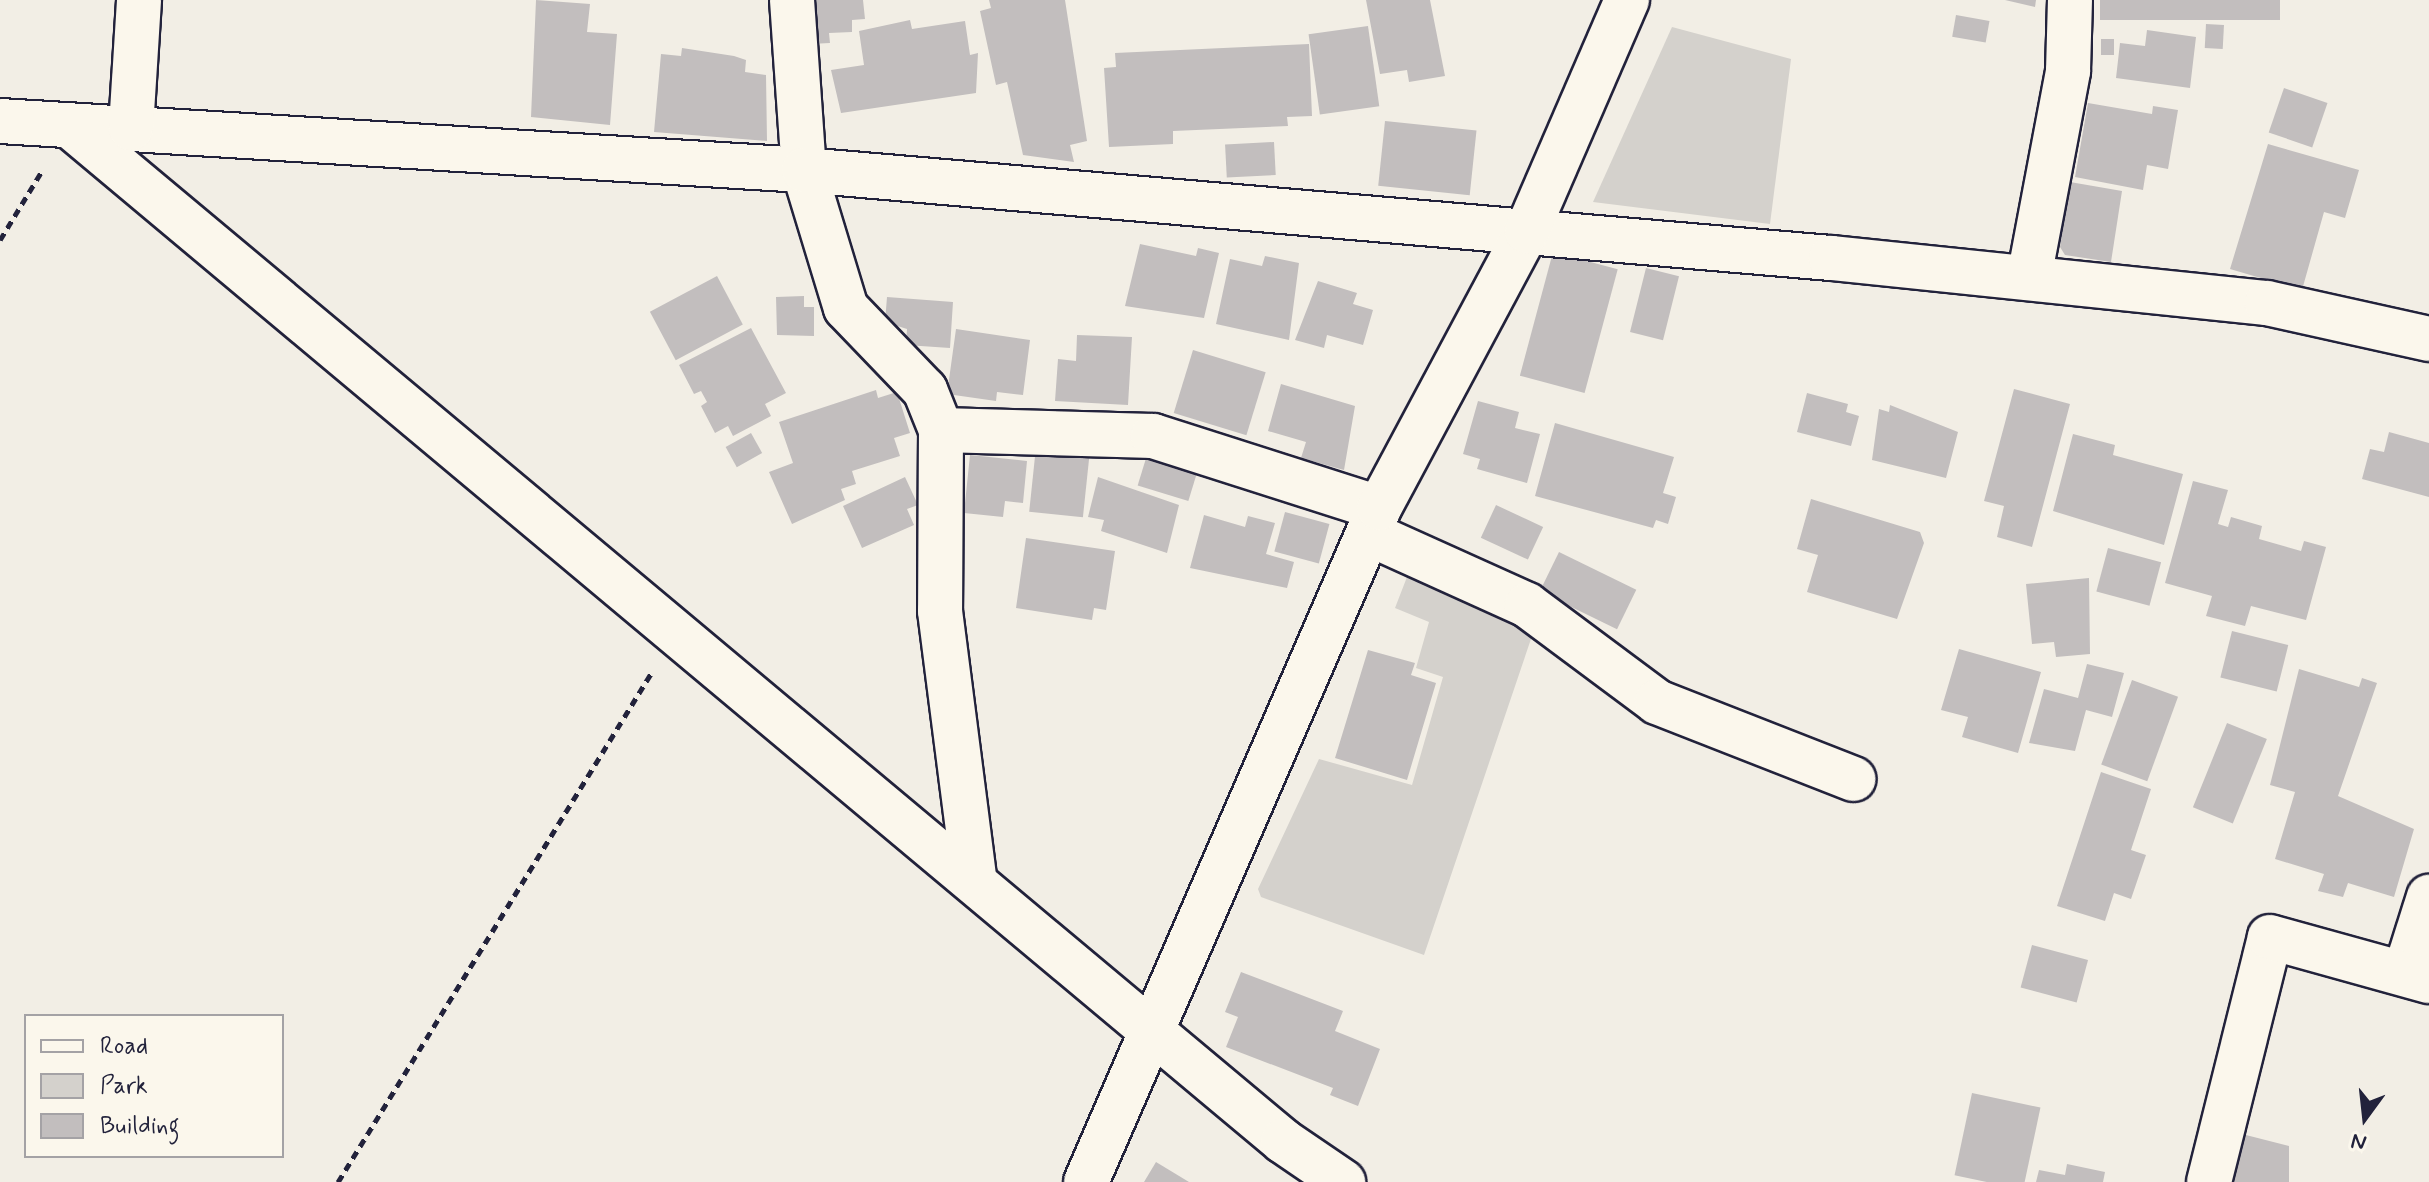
<!DOCTYPE html>
<html>
<head>
<meta charset="utf-8">
<style>
	body { margin:0 }
	#map { position:relative; width:2429px; height:1182px; overflow:hidden; background:#f2eee5; font-family:Mynerve,sans-serif }
	div>[style] { position:absolute }
	.green>* { inset:0; background:#d4d1cc }
	.building>* { inset:0; background:#c2bebe; transform-origin:0 0 }
	.path>* { height:5px; margin-top:-2.5px; transform-origin:0; background:repeating-linear-gradient(90deg,#22223b 0 8px,transparent 0 14px) }
	.roads { filter:drop-shadow(2px 0 #22223b) drop-shadow(-2px 0 #22223b) drop-shadow(0 2px #22223b) drop-shadow(0 -2px #22223b) }
	.minor>* { height:44px; margin:-22px; padding:0 22px; transform-origin:22px; border-radius:22px; background:#fbf7ec }
	.tertiary>* { height:44px; margin:-22px; padding:0 22px; transform-origin:22px; border-radius:22px; background:#fbf7ec }
	span { translate:-50% -50%; white-space:nowrap; text-align:center; line-height:1.15; -webkit-text-stroke:6px #fbf7ec; paint-order:stroke }
	.legend { position:absolute; left:24px; top:1014px; width:260px; height:144px; box-sizing:border-box; background:#fbf7ec; border:2px solid #a4a2a5; margin:0; padding:10px 14px; list-style:none; font-size:24px; color:#22223b }
	.legend li { display:flex; align-items:center; gap:16px; height:40px }
	.legend b { width:40px; border:2px solid #a4a2a5 }
	.north { position:absolute; left:2325px; top:1078px; width:80px; height:80px; -webkit-text-stroke:6px #fbf7ec; paint-order:stroke; rotate:195deg; font-size:22px; font-weight:700; line-height:32px; text-align:center; color:#22223b }
	.north::after { content:''; display:block; margin:auto; width:28px; height:36px; background:#22223b; clip-path:polygon(50% 0,100% 100%,50% 72%,0 100%) }
</style>
</head>
<body>
<div id="map">
	<div class="green">
		<i style="clip-path:polygon(1672px 27px,1791px 59px,1770px 224px,1593px 202px)"></i>
		<i style="clip-path:polygon(1412px 564px,1533px 633px,1424px 955px,1261px 897px,1258px 889px,1319px 759px,1412px 785px,1443px 677px,1416px 668px,1429px 622px,1395px 608px)"></i>
	</div>
	<div class="building">
		<i style="clip-path:polygon(536px 0,590px 4px,587px 32px,617px 34px,610px 125px,531px 117px)"></i>
		<i style="clip-path:polygon(807px 0,863px 0,865px 19px,852px 20px,852px 32px,829px 33px,830px 43px,810px 44px)"></i>
		<i style="clip-path:polygon(989px 0,1065px 0,1087px 141px,1070px 145px,1074px 162px,1023px 155px,1007px 82px,996px 85px,980px 11px,991px 8px)"></i>
		<i style="clip-path:polygon(1366px 0,1430px 0,1445px 76px,1409px 82px,1407px 70px,1380px 74px)"></i>
		<i style="clip-path:polygon(2005px 0,2036px 0,2035px 7px)"></i>
		<i style="left:2100px;top:0;width:180px;height:20px"></i>
		<i style="left:1956px;top:15px;width:34px;height:22px;rotate:10deg"></i>
		<i style="clip-path:polygon(910px 20px,912px 29px,965px 21px,970px 55px,978px 53px,976px 93px,841px 113px,831px 70px,864px 65px,859px 31px)"></i>
		<i style="left:2206px;top:24px;width:18px;height:24px;rotate:3deg"></i>
		<i style="left:1368px;top:26px;width:81px;height:60px;rotate:82deg"></i>
		<i style="clip-path:polygon(2147px 30px,2196px 37px,2190px 88px,2116px 78px,2120px 43px,2145px 46px)"></i>
		<i style="left:2101px;top:39px;width:13px;height:16px"></i>
		<i style="clip-path:polygon(1309px 44px,1312px 116px,1287px 117px,1288px 126px,1173px 131px,1173px 144px,1109px 147px,1104px 68px,1116px 67px,1115px 53px)"></i>
		<i style="clip-path:polygon(682px 48px,734px 56px,746px 60px,745px 72px,766px 75px,767px 141px,654px 132px,661px 54px,681px 56px)"></i>
		<i style="left:2284px;top:88px;width:46px;height:47px;rotate:19deg"></i>
		<i style="clip-path:polygon(2088px 103px,2152px 114px,2153px 106px,2178px 110px,2168px 169px,2147px 165px,2143px 190px,2075px 177px)"></i>
		<i style="left:1385px;top:121px;width:92px;height:65px;rotate:6deg"></i>
		<i style="left:1274px;top:142px;width:33px;height:49px;rotate:87deg"></i>
		<i style="clip-path:polygon(2268px 144px,2359px 170px,2345px 218px,2324px 212px,2302px 290px,2230px 269px)"></i>
		<i style="clip-path:polygon(2070px 182px,2122px 191px,2111px 262px,2065px 255px,2060px 247px)"></i>
		<i style="clip-path:polygon(1140px 244px,1196px 256px,1198px 248px,1219px 253px,1204px 318px,1125px 306px)"></i>
		<i style="left:1553px;top:252px;width:67px;height:128px;rotate:15deg"></i>
		<i style="clip-path:polygon(1265px 256px,1299px 263px,1289px 340px,1216px 324px,1230px 259px,1262px 266px)"></i>
		<i style="left:1646px;top:268px;width:34px;height:66px;rotate:14deg"></i>
		<i style="left:717px;top:276px;width:55px;height:76px;rotate:62deg"></i>
		<i style="clip-path:polygon(1318px 281px,1357px 293px,1353px 304px,1373px 310px,1363px 345px,1327px 335px,1324px 348px,1295px 340px)"></i>
		<i style="clip-path:polygon(804px 296px,804px 307px,814px 307px,814px 336px,777px 335px,776px 297px)"></i>
		<i style="clip-path:polygon(887px 297px,953px 302px,950px 348px,906px 345px,907px 329px,885px 322px)"></i>
		<i style="clip-path:polygon(751px 328px,786px 393px,765px 404px,771px 416px,733px 436px,728px 426px,715px 433px,701px 406px,707px 402px,701px 391px,694px 394px,679px 365px)"></i>
		<i style="clip-path:polygon(956px 329px,1030px 340px,1023px 395px,997px 392px,996px 401px,947px 394px)"></i>
		<i style="clip-path:polygon(1077px 335px,1132px 337px,1128px 405px,1055px 401px,1058px 359px,1076px 361px)"></i>
		<i style="left:1193px;top:350px;width:76px;height:66px;rotate:17deg"></i>
		<i style="clip-path:polygon(1281px 384px,1355px 406px,1344px 470px,1301px 458px,1306px 442px,1268px 431px)"></i>
		<i style="clip-path:polygon(2014px 389px,2070px 404px,2032px 547px,1997px 537px,2004px 506px,1984px 501px)"></i>
		<i style="clip-path:polygon(876px 390px,878px 398px,897px 392px,910px 433px,894px 438px,900px 456px,852px 471px,856px 484px,841px 489px,845px 500px,792px 524px,769px 472px,793px 463px,779px 422px)"></i>
		<i style="clip-path:polygon(1807px 393px,1848px 404px,1846px 412px,1859px 416px,1851px 446px,1797px 432px)"></i>
		<i style="clip-path:polygon(1478px 401px,1519px 412px,1515px 428px,1540px 434px,1527px 483px,1477px 469px,1480px 459px,1463px 454px)"></i>
		<i style="clip-path:polygon(1890px 405px,1958px 432px,1946px 478px,1872px 460px,1879px 409px,1889px 412px)"></i>
		<i style="clip-path:polygon(1555px 423px,1674px 457px,1663px 493px,1676px 497px,1668px 524px,1656px 520px,1653px 528px,1535px 496px)"></i>
		<i style="clip-path:polygon(2389px 432px,2429px 443px,2429px 497px,2362px 479px,2370px 449px,2384px 452px)"></i>
		<i style="left:751px;top:433px;width:23px;height:29px;rotate:61deg"></i>
		<i style="clip-path:polygon(2073px 434px,2115px 445px,2113px 455px,2183px 474px,2164px 545px,2053px 511px)"></i>
		<i style="left:1036px;top:447px;width:54px;height:65px;rotate:6deg"></i>
		<i style="clip-path:polygon(970px 455px,1027px 461px,1023px 503px,1005px 501px,1003px 517px,964px 513px)"></i>
		<i style="left:1147px;top:455px;width:53px;height:32px;rotate:17deg"></i>
		<i style="clip-path:polygon(905px 477px,918px 505px,907px 509px,914px 525px,862px 548px,843px 506px)"></i>
		<i style="clip-path:polygon(1098px 477px,1179px 505px,1167px 553px,1101px 531px,1104px 520px,1088px 517px)"></i>
		<i style="clip-path:polygon(2193px 481px,2228px 490px,2218px 524px,2228px 527px,2231px 517px,2262px 526px,2259px 539px,2301px 551px,2304px 541px,2326px 547px,2306px 620px,2251px 606px,2245px 626px,2206px 616px,2212px 596px,2165px 583px)"></i>
		<i style="clip-path:polygon(1811px 499px,1920px 532px,1924px 543px,1897px 619px,1807px 592px,1818px 555px,1797px 549px)"></i>
		<i style="left:1496px;top:505px;width:52px;height:36px;rotate:25deg"></i>
		<i style="left:1285px;top:512px;width:46px;height:41px;rotate:15deg"></i>
		<i style="clip-path:polygon(1204px 515px,1245px 527px,1248px 516px,1275px 523px,1266px 554px,1294px 562px,1287px 588px,1190px 568px)"></i>
		<i style="clip-path:polygon(1026px 538px,1115px 551px,1106px 610px,1094px 608px,1092px 620px,1016px 608px)"></i>
		<i style="left:2108px;top:548px;width:55px;height:45px;rotate:15deg"></i>
		<i style="left:1559px;top:552px;width:86px;height:44px;rotate:26deg"></i>
		<i style="clip-path:polygon(2089px 578px,2090px 654px,2056px 657px,2054px 642px,2032px 644px,2026px 584px)"></i>
		<i style="left:2232px;top:631px;width:58px;height:48px;rotate:14deg"></i>
		<i style="clip-path:polygon(1959px 649px,2041px 672px,2018px 753px,1962px 737px,1968px 717px,1941px 710px)"></i>
		<i style="clip-path:polygon(1368px 650px,1415px 663px,1411px 675px,1436px 683px,1407px 780px,1335px 758px)"></i>
		<i style="clip-path:polygon(2087px 664px,2124px 673px,2112px 717px,2086px 710px,2075px 751px,2029px 743px,2044px 689px,2078px 698px)"></i>
		<i style="clip-path:polygon(2299px 669px,2359px 687px,2362px 678px,2377px 683px,2338px 796px,2414px 829px,2394px 897px,2348px 883px,2343px 897px,2318px 891px,2324px 874px,2275px 859px,2295px 792px,2270px 785px)"></i>
		<i style="left:2132px;top:680px;width:49px;height:90px;rotate:20deg"></i>
		<i style="left:2227px;top:723px;width:43px;height:91px;rotate:22deg"></i>
		<i style="clip-path:polygon(2101px 772px,2151px 789px,2131px 850px,2146px 855px,2131px 899px,2114px 893px,2105px 921px,2057px 906px)"></i>
		<i style="left:2032px;top:945px;width:58px;height:44px;rotate:15deg"></i>
		<i style="clip-path:polygon(1241px 972px,1343px 1011px,1335px 1031px,1380px 1049px,1358px 1106px,1330px 1095px,1333px 1088px,1226px 1047px,1238px 1017px,1225px 1012px)"></i>
		<i style="left:1972px;top:1093px;width:70px;height:84px;rotate:12deg"></i>
		<i style="clip-path:polygon(2242px 1134px,2289px 1146px,2289px 1182px,2230px 1182px)"></i>
		<i style="clip-path:polygon(1156px 1162px,1189px 1182px,1144px 1182px)"></i>
		<i style="clip-path:polygon(2067px 1164px,2105px 1172px,2103px 1182px,2036px 1182px,2039px 1170px,2065px 1175px)"></i>
	</div>
	<div class="path">
		<i style="left:0;top:240px;width:81px;rotate:-58.7deg"></i>
		<i style="left:338px;top:1182px;width:599px;rotate:-58.38deg"></i>
	</div>
	<div class="roads">
		<div class="minor">
			<i style="left:792px;top:0;width:170px;rotate:86deg"></i>
			<i style="left:804px;top:170px;width:144px;rotate:73.1deg"></i>
			<i style="left:846px;top:308px;width:114px;rotate:46.1deg"></i>
			<i style="left:925px;top:390px;width:43px;rotate:68.2deg"></i>
			<i style="left:941px;top:430px;width:181px;rotate:90.3deg"></i>
			<i style="left:940px;top:611px;width:268px;rotate:82.7deg"></i>
			<i style="left:0;top:121px;width:805px;rotate:3.49deg"></i>
			<i style="left:804px;top:170px;width:1031px;rotate:4.9deg"></i>
			<i style="left:1831px;top:258px;width:438px;rotate:5.9deg"></i>
			<i style="left:2267px;top:303px;width:166px;rotate:12.5deg"></i>
			<i style="left:70px;top:126px;width:1582px;rotate:39.92deg"></i>
			<i style="left:1283px;top:1141px;width:73px;rotate:34.3deg"></i>
			<i style="left:131px;top:128px;width:128px;rotate:-86.4deg"></i>
			<i style="left:2029px;top:278px;width:211px;rotate:-79.3deg"></i>
			<i style="left:2068px;top:71px;width:71px;rotate:-88.4deg"></i>
			<i style="left:941px;top:430px;width:212px;rotate:1.6deg"></i>
			<i style="left:1153px;top:436px;width:237px;rotate:17.7deg"></i>
			<i style="left:1370px;top:534px;width:172px;rotate:24.3deg"></i>
			<i style="left:1527px;top:605px;width:162px;rotate:36.7deg"></i>
			<i style="left:1657px;top:702px;width:211px;rotate:21.4deg"></i>
			<i style="left:2405px;top:973px;width:80px;rotate:-72.5deg"></i>
			<i style="left:2209px;top:1182px;width:252px;rotate:-76deg"></i>
			<i style="left:2270px;top:937px;width:165px;rotate:15.5deg"></i>
		</div>
		<div class="tertiary">
			<i style="left:1086px;top:1182px;width:735px;rotate:-66.5deg"></i>
			<i style="left:1379px;top:508px;width:314px;rotate:-61.9deg"></i>
			<i style="left:1527px;top:231px;width:252px;rotate:-66.6deg"></i>
		</div>
	</div>
	<ul class="legend">
	<li><b style="height:10px;background:#fbf7ec"></b>Road</li>
	<li><b style="height:22px;background:#d4d1cc"></b>Park</li>
	<li><b style="height:22px;background:#c2bebe"></b>Building</li>
	</ul>
	<div class="north">N</div>
</div>
</body>
</html>
